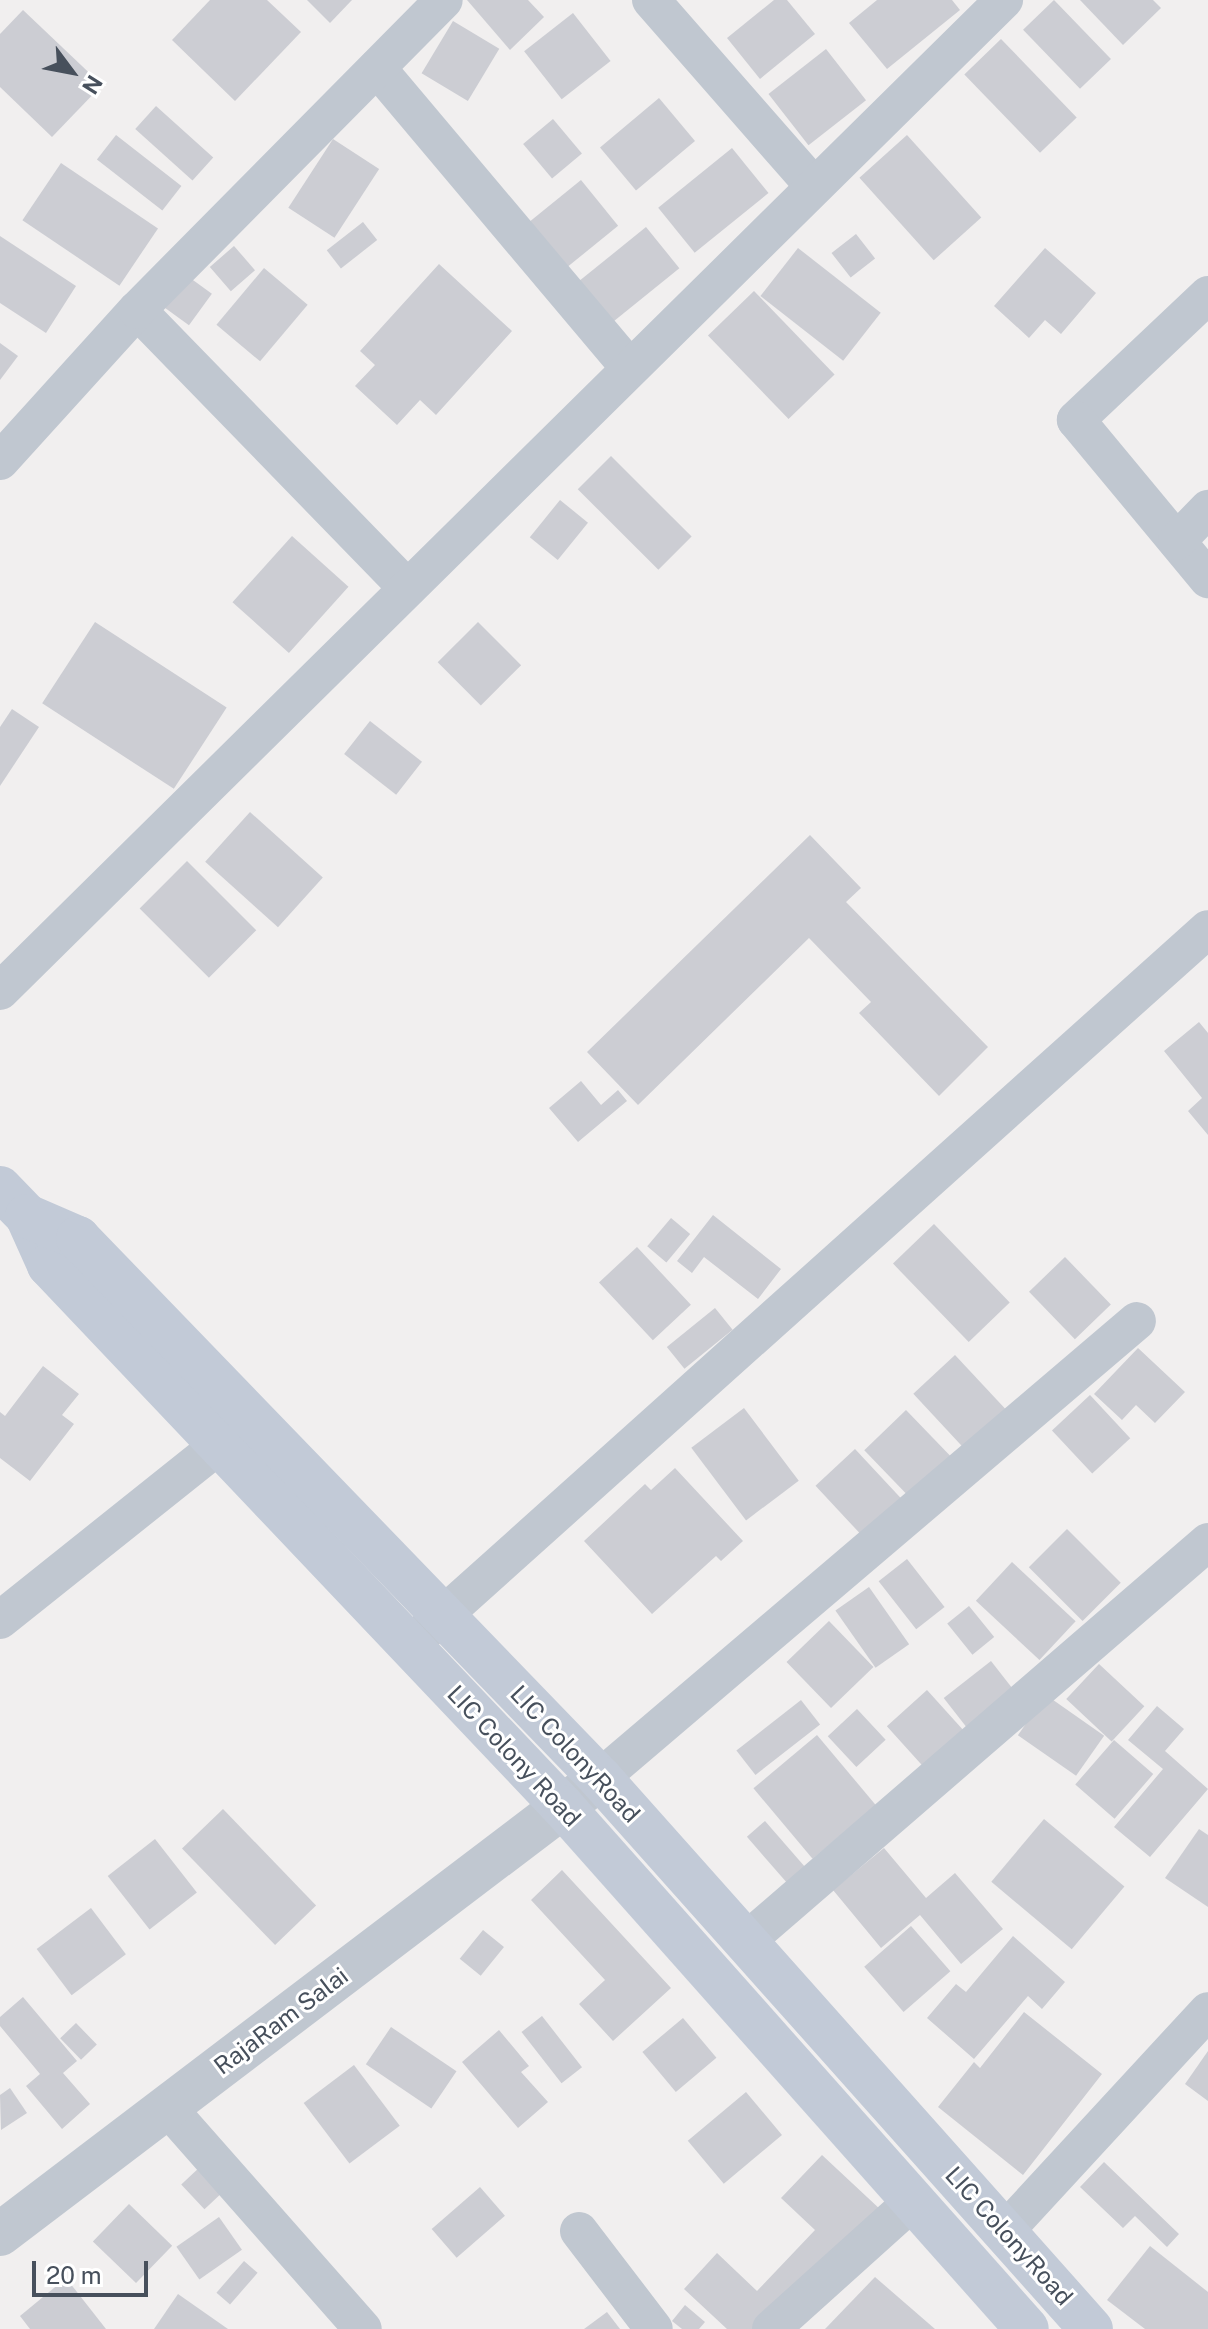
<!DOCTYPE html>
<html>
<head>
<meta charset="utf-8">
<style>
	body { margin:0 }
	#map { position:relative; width:1208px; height:2329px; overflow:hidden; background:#f1efef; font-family:"Public Sans",sans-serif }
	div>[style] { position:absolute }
	.building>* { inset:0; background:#cccdd3; transform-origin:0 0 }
	.minor>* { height:38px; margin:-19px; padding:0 19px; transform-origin:19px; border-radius:19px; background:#c0c7d0 }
	.tertiary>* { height:44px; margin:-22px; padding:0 22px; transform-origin:22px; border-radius:22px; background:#c0c7d0 }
	.secondary>* { height:44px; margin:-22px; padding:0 22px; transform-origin:22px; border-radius:22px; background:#c2cad7 }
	span { translate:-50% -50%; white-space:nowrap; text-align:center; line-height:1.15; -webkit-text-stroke:6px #fff; paint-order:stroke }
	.street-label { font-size:24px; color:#47505c }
	.north { position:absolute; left:32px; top:32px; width:80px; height:80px; -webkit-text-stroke:6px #fff; paint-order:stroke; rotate:122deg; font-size:22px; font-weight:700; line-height:32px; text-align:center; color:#47505c }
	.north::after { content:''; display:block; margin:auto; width:28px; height:36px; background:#47505c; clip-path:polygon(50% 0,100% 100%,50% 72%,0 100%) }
	.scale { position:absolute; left:32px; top:2261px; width:116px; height:36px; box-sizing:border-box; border:4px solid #47505c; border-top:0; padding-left:10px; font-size:24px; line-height:28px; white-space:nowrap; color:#47505c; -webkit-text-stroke:6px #fff; paint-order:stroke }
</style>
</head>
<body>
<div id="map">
	<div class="building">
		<i style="clip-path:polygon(210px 0,267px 0,301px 32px,235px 101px,172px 40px)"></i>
		<i style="clip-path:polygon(307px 0,352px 0,330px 23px)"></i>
		<i style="clip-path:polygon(467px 0,528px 0,544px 17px,510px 50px)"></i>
		<i style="clip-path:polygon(774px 0,787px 0,815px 34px,760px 79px,727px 38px)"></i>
		<i style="clip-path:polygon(877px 0,952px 0,960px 10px,887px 69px,849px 23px)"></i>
		<i style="left:1054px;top:0;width:82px;height:43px;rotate:46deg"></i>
		<i style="clip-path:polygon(1080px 0,1153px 0,1161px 8px,1123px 45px)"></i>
		<i style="clip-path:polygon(23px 10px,102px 85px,52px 137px,0 87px,0 34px)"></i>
		<i style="left:573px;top:13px;width:61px;height:62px;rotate:52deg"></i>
		<i style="left:453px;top:21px;width:54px;height:61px;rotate:31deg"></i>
		<i style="left:1001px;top:39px;width:109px;height:51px;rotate:46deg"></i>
		<i style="left:826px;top:49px;width:65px;height:73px;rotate:52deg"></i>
		<i style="left:659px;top:98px;width:56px;height:77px;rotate:50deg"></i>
		<i style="left:156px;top:106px;width:77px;height:31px;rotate:42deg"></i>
		<i style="left:553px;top:119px;width:45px;height:39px;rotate:50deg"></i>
		<i style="left:116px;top:135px;width:83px;height:31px;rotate:38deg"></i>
		<i style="left:907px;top:135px;width:111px;height:64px;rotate:48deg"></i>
		<i style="left:333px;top:139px;width:55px;height:82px;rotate:33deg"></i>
		<i style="left:732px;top:148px;width:58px;height:95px;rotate:51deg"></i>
		<i style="left:61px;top:163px;width:117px;height:69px;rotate:34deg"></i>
		<i style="left:581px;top:180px;width:59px;height:69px;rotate:51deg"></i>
		<i style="left:363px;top:222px;width:23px;height:46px;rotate:52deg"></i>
		<i style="left:646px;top:227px;width:53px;height:86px;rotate:51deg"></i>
		<i style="left:856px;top:234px;width:31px;height:31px;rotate:52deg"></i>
		<i style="clip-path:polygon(0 236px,76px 286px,46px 333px,0 303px)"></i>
		<i style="left:234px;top:246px;width:32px;height:32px;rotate:49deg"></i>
		<i style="left:798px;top:248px;width:105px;height:61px;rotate:38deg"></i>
		<i style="clip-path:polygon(1045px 248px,1096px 293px,1061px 334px,1045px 320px,1029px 338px,994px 306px)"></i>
		<i style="clip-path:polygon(439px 264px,512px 331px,436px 415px,420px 400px,397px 425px,355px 386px,375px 365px,360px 351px)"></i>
		<i style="left:264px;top:268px;width:57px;height:74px;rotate:40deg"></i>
		<i style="left:186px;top:275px;width:32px;height:39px;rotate:36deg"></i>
		<i style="left:754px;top:291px;width:116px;height:64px;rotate:46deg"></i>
		<i style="clip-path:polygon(0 343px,18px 356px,0 380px)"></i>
		<i style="left:611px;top:456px;width:114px;height:47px;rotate:45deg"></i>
		<i style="left:560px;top:500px;width:36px;height:48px;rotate:39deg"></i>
		<i style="left:292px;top:536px;width:76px;height:89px;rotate:42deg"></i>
		<i style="left:95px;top:622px;width:157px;height:97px;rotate:33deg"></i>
		<i style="left:478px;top:622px;width:61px;height:57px;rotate:45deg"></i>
		<i style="clip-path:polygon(12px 709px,39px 727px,0 786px,0 727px)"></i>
		<i style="left:370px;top:721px;width:66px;height:42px;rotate:38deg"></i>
		<i style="left:250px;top:812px;width:98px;height:67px;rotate:42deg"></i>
		<i style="clip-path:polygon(810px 835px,861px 888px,846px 902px,988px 1047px,939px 1096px,859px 1013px,871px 1002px,809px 938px,638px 1105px,587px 1052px)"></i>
		<i style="left:187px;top:861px;width:98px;height:67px;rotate:45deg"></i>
		<i style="clip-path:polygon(1199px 1022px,1208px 1033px,1208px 1135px,1188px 1111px,1202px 1098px,1164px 1051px)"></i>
		<i style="clip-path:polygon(581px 1081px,601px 1105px,618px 1090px,627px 1101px,578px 1142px,549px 1108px)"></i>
		<i style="clip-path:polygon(713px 1215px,781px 1269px,758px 1299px,704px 1257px,692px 1273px,677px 1261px)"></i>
		<i style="left:671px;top:1218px;width:25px;height:37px;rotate:40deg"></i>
		<i style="left:934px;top:1224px;width:109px;height:57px;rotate:46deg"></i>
		<i style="left:637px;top:1247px;width:79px;height:52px;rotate:47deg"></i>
		<i style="left:1065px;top:1257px;width:66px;height:50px;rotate:46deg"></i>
		<i style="left:715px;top:1308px;width:28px;height:62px;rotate:51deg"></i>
		<i style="clip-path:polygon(1138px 1348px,1185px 1392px,1155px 1423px,1136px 1405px,1122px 1420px,1094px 1394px)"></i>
		<i style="left:955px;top:1355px;width:77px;height:57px;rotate:47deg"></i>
		<i style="clip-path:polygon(43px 1366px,79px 1394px,62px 1415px,74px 1424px,30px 1481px,0 1458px,0 1412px,5px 1416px)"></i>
		<i style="left:1090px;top:1395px;width:59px;height:52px;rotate:47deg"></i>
		<i style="left:744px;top:1408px;width:91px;height:66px;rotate:53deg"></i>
		<i style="left:906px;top:1410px;width:68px;height:58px;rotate:46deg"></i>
		<i style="left:855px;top:1449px;width:67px;height:54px;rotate:47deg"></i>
		<i style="clip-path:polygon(675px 1468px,743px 1541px,721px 1561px,716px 1556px,652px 1614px,584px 1541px,645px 1484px,651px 1490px)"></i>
		<i style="left:1067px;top:1529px;width:76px;height:54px;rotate:45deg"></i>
		<i style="left:907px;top:1559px;width:61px;height:36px;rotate:52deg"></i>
		<i style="left:1012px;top:1562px;width:87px;height:53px;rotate:43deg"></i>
		<i style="left:869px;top:1587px;width:70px;height:41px;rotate:55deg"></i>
		<i style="left:969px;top:1606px;width:40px;height:28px;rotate:51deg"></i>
		<i style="left:829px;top:1621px;width:64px;height:59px;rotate:46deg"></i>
		<i style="left:991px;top:1661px;width:39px;height:60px;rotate:52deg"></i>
		<i style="left:1099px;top:1664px;width:62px;height:48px;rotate:43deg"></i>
		<i style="left:927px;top:1690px;width:55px;height:54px;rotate:48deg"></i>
		<i style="left:1046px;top:1695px;width:71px;height:49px;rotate:35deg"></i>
		<i style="left:801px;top:1700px;width:31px;height:82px;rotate:52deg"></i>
		<i style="clip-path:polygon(1157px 1706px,1184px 1729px,1165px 1751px,1208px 1789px,1150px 1857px,1114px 1827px,1163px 1769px,1128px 1740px)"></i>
		<i style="left:857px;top:1709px;width:42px;height:40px;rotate:47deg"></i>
		<i style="left:817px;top:1735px;width:92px;height:83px;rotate:50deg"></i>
		<i style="left:1114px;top:1740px;width:52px;height:59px;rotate:41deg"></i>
		<i style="left:223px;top:1809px;width:134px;height:57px;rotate:46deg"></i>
		<i style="left:1044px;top:1819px;width:105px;height:82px;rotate:40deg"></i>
		<i style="left:765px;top:1821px;width:67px;height:24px;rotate:49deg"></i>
		<i style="clip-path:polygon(1199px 1829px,1208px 1835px,1208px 1907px,1165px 1878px)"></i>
		<i style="left:155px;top:1839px;width:68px;height:60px;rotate:52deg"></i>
		<i style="clip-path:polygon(884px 1848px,926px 1898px,955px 1873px,1003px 1929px,961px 1964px,920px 1915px,881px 1948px,833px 1890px)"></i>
		<i style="clip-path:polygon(562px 1870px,671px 1988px,613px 2041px,579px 2004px,605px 1980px,531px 1900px)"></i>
		<i style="left:91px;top:1908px;width:58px;height:68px;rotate:53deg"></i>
		<i style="left:911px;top:1926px;width:60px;height:62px;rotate:49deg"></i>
		<i style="left:483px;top:1930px;width:27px;height:37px;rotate:39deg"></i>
		<i style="clip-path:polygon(1013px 1936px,1065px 1982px,1042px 2009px,1028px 1996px,974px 2059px,927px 2018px,956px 1984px,966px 1992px)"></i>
		<i style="clip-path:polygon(23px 1997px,77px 2061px,63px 2073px,90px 2104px,62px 2129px,26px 2086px,40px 2074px,0 2026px,0 2017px)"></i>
		<i style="clip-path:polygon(1024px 2012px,1102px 2074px,1023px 2175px,938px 2107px,974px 2062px,980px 2068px)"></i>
		<i style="left:542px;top:2016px;width:65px;height:26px;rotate:52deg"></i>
		<i style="left:683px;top:2018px;width:52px;height:53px;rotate:50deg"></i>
		<i style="left:76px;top:2023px;width:30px;height:22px;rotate:46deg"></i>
		<i style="left:391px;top:2027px;width:79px;height:45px;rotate:34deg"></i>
		<i style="clip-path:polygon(499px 2030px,529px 2066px,521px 2072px,548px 2102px,518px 2128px,462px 2062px)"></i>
		<i style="clip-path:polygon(1208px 2051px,1208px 2101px,1185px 2084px)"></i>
		<i style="left:354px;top:2065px;width:76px;height:63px;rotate:53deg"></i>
		<i style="clip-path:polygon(10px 2088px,27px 2113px,1px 2130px,0 2095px)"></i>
		<i style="left:746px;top:2092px;width:56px;height:76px;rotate:50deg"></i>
		<i style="clip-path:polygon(822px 2155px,882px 2211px,758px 2329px,727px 2329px,684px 2289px,717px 2253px,757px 2291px,815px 2230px,781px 2198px)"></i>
		<i style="clip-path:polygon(1104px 2162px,1179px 2234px,1167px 2247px,1135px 2216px,1123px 2228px,1080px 2187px)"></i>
		<i style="left:201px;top:2166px;width:34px;height:27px;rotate:47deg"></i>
		<i style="left:480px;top:2187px;width:38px;height:64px;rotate:49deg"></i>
		<i style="left:129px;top:2204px;width:60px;height:52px;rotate:44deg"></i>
		<i style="left:219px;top:2217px;width:40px;height:52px;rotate:55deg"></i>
		<i style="clip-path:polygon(1150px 2246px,1208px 2292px,1208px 2329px,1145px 2329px,1107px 2300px)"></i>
		<i style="left:244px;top:2261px;width:18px;height:42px;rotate:41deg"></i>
		<i style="clip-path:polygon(875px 2277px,935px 2329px,825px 2329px)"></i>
		<i style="clip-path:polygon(66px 2278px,106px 2329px,30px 2329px,20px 2316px)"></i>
		<i style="clip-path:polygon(178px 2294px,228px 2329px,154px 2329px)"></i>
		<i style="clip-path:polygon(685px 2305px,705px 2322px,699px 2329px,682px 2329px,672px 2321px)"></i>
		<i style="clip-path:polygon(607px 2312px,620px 2329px,584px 2329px)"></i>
	</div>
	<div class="minor">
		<i style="left:651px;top:0;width:247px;rotate:48.8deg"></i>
		<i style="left:377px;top:68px;width:392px;rotate:49.9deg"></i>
		<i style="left:1208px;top:295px;width:182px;rotate:136.6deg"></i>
		<i style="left:1076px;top:420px;width:207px;rotate:50.3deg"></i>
		<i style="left:137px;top:310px;width:388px;rotate:45.8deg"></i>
		<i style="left:0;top:461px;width:204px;rotate:-47.8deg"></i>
		<i style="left:137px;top:310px;width:436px;rotate:-45.3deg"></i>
		<i style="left:1177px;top:541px;width:45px;rotate:-45.9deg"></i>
		<i style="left:0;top:991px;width:1411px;rotate:-44.63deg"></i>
		<i style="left:0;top:1620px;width:310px;rotate:-38.6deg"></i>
		<i style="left:421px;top:1635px;width:1057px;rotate:-41.89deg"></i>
		<i style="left:600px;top:1778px;width:705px;rotate:-40.4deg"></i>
		<i style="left:745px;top:1942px;width:612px;rotate:-40.82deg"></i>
		<i style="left:167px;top:2107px;width:296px;rotate:48.6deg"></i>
		<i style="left:579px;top:2231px;width:123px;rotate:52.6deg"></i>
		<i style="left:1005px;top:2231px;width:299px;rotate:-47.3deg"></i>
		<i style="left:771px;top:2329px;width:190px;rotate:-42deg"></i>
	</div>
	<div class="tertiary">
		<i style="left:0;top:2234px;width:746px;rotate:-37.21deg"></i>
	</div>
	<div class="secondary">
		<i style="left:0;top:1188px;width:39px;rotate:46deg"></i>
		<i style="left:27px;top:1216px;width:54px;rotate:65.8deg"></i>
		<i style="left:49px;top:1265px;width:747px;rotate:46.52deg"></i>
		<i style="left:563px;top:1807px;width:698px;rotate:48.37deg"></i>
		<i style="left:27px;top:1216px;width:56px;rotate:23.3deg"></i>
		<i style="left:78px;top:1238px;width:751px;rotate:45.97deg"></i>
		<i style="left:600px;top:1778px;width:738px;rotate:48.3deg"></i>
	</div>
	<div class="street-label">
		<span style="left:575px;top:1754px;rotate:47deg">LIC ColonyRoad</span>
		<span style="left:514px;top:1756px;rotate:47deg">LIC Colony Road</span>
		<span style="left:281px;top:2021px;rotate:-37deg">RajaRam Salai</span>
		<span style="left:1009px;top:2236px;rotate:48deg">LIC ColonyRoad</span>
	</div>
	<div class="north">N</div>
	<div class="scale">20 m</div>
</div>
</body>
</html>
